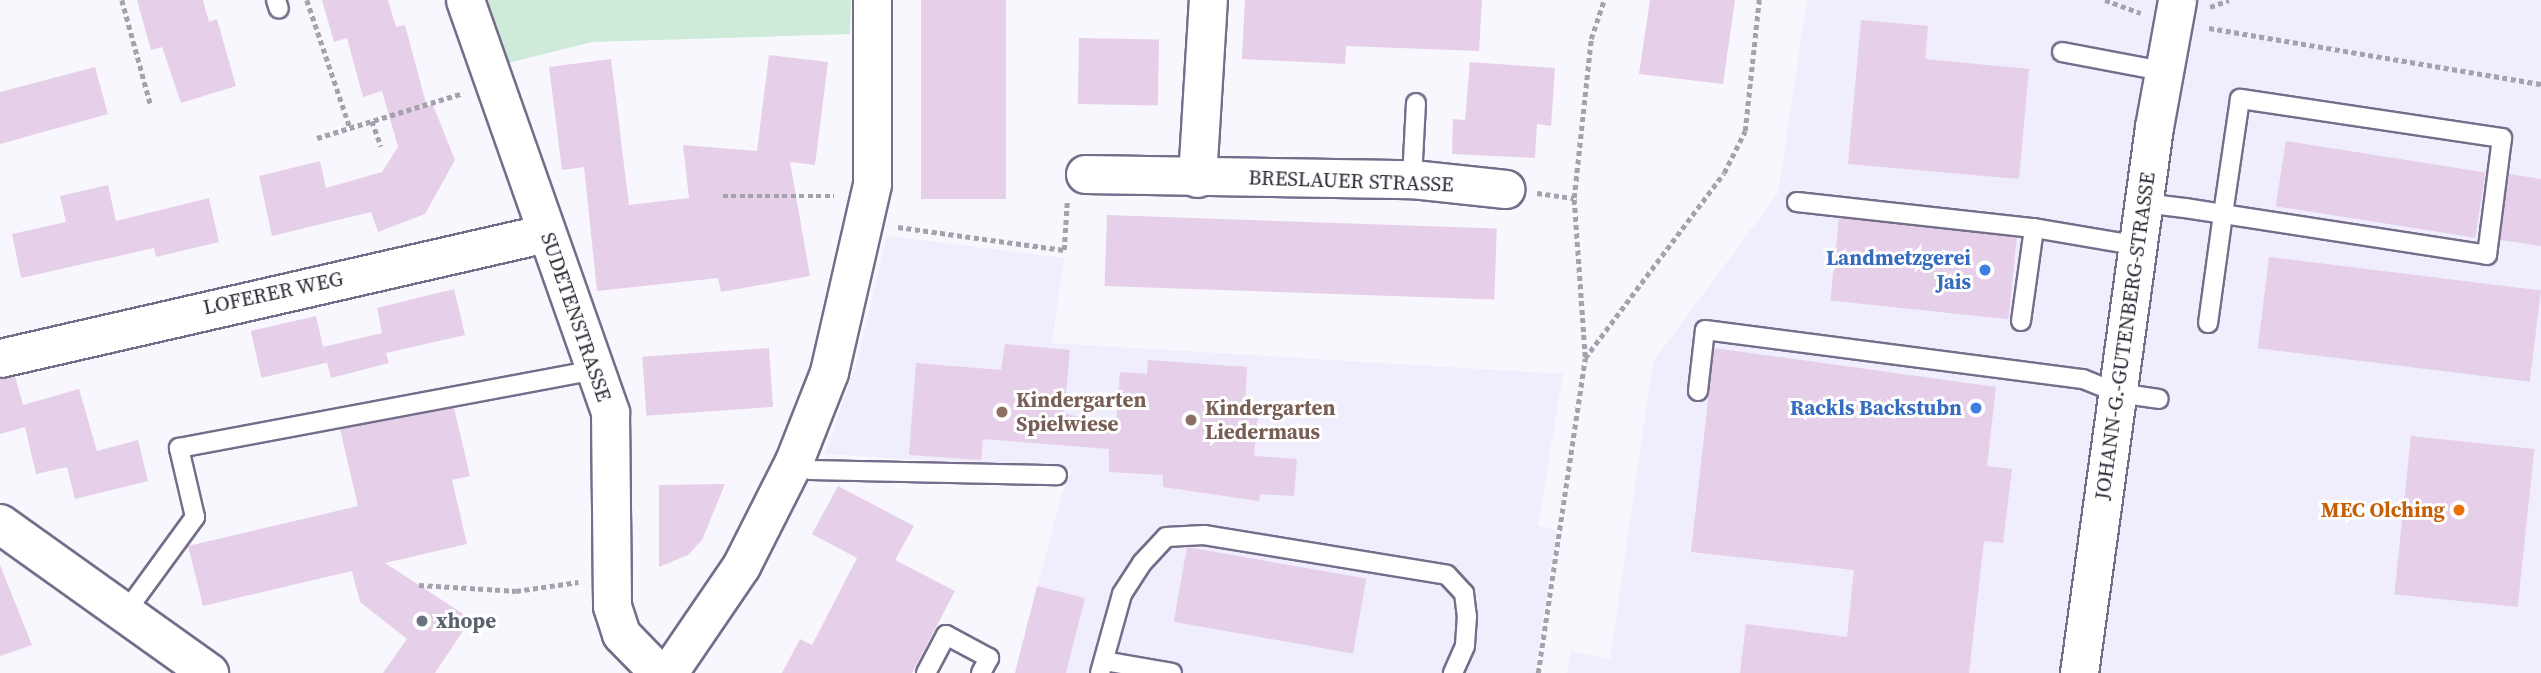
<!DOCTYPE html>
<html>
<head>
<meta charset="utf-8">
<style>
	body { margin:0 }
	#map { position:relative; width:2541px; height:673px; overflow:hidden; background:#f8f7fe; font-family:"Source Serif 4",serif }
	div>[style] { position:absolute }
	.built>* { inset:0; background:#f0edfd }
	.green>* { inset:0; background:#ceead8 }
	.building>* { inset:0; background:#e6cfe9; transform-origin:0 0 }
	.path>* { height:4.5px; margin-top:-2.25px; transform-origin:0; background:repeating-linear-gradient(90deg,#a4a2ab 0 5px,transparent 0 8.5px) }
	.roads { filter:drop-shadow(2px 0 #746e8b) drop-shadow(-2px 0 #746e8b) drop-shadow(0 2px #746e8b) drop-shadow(0 -2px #746e8b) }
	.service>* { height:18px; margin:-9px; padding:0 9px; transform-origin:9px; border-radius:9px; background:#fff }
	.minor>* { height:37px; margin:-18.5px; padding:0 18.5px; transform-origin:18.5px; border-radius:18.5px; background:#fff }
	.secondary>* { height:38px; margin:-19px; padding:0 19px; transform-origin:19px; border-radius:19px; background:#fff }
	.dots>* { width:19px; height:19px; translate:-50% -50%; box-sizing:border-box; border:4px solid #fff; border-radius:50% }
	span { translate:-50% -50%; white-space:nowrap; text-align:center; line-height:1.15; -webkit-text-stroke:6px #fff; paint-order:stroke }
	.street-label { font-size:21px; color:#2d2a37 }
	.shop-label { font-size:21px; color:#366cbe; font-weight:700 }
	.right { translate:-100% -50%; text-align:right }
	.education-label { font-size:21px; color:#785e54; font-weight:700 }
	.left { translate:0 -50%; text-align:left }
	.food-label { font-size:21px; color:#c56008; font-weight:700 }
	.worship-label { font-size:21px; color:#5b616d; font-weight:700 }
</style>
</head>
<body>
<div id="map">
	<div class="built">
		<i style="clip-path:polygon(1807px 0,2541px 0,2541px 673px,1567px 673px,1571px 652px,1610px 659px,1653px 362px,1778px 193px)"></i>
		<i style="clip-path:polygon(887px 236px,1064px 258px,1052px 343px,1563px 374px,1538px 526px,1556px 530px,1535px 673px,1015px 673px,1062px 493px,1073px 469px,825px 454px,857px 362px)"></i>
	</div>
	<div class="green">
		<i style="clip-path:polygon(487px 0,851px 0,850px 34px,592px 42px,508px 63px)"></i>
	</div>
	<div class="building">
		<i style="clip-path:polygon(137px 0,203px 0,209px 22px,217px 19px,236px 86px,181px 103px,162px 47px,151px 50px)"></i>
		<i style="clip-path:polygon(322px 0,388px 0,396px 27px,405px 25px,427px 107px,433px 105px,455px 160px,425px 214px,378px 232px,371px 212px,272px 236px,259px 176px,320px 161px,326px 188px,382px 172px,398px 147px,382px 91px,363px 97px,347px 38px,334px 42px)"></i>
		<i style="left:921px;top:0;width:85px;height:199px"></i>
		<i style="clip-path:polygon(1245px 0,1482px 0,1479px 51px,1346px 46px,1345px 64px,1242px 59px)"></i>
		<i style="clip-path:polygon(1650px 0,1735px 0,1723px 84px,1639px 74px)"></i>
		<i style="clip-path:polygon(1861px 20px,1928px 26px,1925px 59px,2029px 69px,2019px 179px,1848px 164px)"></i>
		<i style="left:1079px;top:38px;width:80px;height:66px;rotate:1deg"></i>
		<i style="clip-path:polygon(769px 55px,828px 62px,815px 165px,790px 162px,810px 276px,721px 292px,718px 278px,597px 291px,584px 167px,562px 170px,549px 67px,611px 59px,629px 205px,689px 198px,683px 145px,757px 151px)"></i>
		<i style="clip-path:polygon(1470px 62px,1555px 68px,1551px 126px,1537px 124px,1535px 158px,1452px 154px,1453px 119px,1465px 120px)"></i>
		<i style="clip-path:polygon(95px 67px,108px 114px,0 144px,0 92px)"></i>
		<i style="left:2286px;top:141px;width:202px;height:66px;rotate:9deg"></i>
		<i style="clip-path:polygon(2509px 174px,2541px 179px,2541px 246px,2500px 240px)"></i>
		<i style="clip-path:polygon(108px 185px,116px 221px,209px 198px,219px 242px,156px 257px,154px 248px,21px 278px,12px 234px,66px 222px,60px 196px)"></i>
		<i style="left:1107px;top:215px;width:390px;height:71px;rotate:2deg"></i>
		<i style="left:1839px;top:218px;width:179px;height:83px;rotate:6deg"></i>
		<i style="left:2269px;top:257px;width:274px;height:92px;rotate:7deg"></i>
		<i style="clip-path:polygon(454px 289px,465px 335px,386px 353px,389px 363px,331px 378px,323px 347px,382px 333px,377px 308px)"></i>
		<i style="left:316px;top:316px;width:48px;height:67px;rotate:77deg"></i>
		<i style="clip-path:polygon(1005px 344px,1070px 350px,1064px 413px,1116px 427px,1120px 372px,1147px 374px,1148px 360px,1247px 367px,1245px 405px,1259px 406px,1254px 456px,1297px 459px,1294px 496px,1260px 494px,1259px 501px,1163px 487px,1163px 475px,1109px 472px,1109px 449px,983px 439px,981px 460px,909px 455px,916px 363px,1001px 370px)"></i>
		<i style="left:769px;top:348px;width:59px;height:127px;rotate:86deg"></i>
		<i style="clip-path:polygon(1714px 348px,1996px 387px,1987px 466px,2012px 469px,2003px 543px,1984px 541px,1969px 673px,1740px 673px,1746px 624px,1847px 637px,1854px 570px,1691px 552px)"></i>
		<i style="clip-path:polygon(15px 376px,23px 405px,79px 389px,97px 451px,138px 440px,148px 481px,75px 499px,67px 467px,36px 474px,25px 427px,0 434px,0 378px)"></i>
		<i style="clip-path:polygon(454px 408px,470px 476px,452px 480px,467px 544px,385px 563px,471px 619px,435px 673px,383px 673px,407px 639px,360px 602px,352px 571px,203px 606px,188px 546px,358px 506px,340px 429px)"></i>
		<i style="left:2411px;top:436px;width:124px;height:159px;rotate:6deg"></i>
		<i style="clip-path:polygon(725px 484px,702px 540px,688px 555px,659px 567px,659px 485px)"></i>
		<i style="clip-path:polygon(838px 486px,914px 526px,895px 560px,955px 591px,912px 673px,782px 673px,800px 639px,812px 645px,857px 558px,812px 534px)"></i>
		<i style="left:1187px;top:547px;width:182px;height:76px;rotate:10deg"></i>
		<i style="clip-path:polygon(0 565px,32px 645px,0 656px)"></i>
		<i style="clip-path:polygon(1037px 586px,1085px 598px,1066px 673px,1015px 673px)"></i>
	</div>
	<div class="path">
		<i style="left:122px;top:0;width:110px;rotate:74.7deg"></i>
		<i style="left:307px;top:0;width:135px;rotate:71.4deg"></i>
		<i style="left:2105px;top:0;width:38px;rotate:20deg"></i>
		<i style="left:2210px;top:7px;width:20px;rotate:-20deg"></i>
		<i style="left:2209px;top:28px;width:337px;rotate:9.6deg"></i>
		<i style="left:372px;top:121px;width:27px;rotate:70deg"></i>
		<i style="left:317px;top:138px;width:153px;rotate:-17.1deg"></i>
		<i style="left:1537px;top:193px;width:37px;rotate:8deg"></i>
		<i style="left:723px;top:196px;width:111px"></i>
		<i style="left:898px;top:227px;width:168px;rotate:7.9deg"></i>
		<i style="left:1064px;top:250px;width:48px;rotate:-86.4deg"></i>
		<i style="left:1585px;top:357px;width:159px;rotate:-94deg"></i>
		<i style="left:1574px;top:198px;width:160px;rotate:-83.9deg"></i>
		<i style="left:1591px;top:39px;width:41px;rotate:-71.6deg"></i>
		<i style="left:419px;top:585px;width:97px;rotate:3.5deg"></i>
		<i style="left:516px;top:591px;width:63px;rotate:-8.3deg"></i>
		<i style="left:1538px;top:673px;width:318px;rotate:-81.5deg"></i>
		<i style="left:1585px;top:358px;width:231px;rotate:-53.1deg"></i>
		<i style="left:1724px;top:173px;width:47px;rotate:-63.4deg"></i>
		<i style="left:1745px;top:131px;width:132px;rotate:-83.9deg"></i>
	</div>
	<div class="roads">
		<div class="service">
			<i style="left:276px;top:0;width:9px;rotate:72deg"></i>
			<i style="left:2062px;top:52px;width:103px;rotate:10.7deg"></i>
			<i style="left:1412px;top:179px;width:76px;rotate:-87deg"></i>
			<i style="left:1797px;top:202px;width:238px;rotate:6.3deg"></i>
			<i style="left:2143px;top:203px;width:42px;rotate:6.8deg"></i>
			<i style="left:2185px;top:208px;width:38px;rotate:9deg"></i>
			<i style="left:2223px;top:214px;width:267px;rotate:8.8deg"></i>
			<i style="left:2487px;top:255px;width:118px;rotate:-82.7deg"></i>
			<i style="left:2502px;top:138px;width:265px;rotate:-171.5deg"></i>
			<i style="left:2240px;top:99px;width:116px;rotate:98.4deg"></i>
			<i style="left:2223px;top:214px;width:110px;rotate:97.8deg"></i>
			<i style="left:2021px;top:321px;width:94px;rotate:-82deg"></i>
			<i style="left:2034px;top:228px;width:108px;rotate:9.6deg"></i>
			<i style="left:1698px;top:391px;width:61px;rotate:-83.5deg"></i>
			<i style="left:1705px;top:330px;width:381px;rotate:7.4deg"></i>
			<i style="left:2083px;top:379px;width:38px;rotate:22deg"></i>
			<i style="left:2118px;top:393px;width:41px;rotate:8.3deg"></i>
			<i style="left:794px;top:461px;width:18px;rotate:29deg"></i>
			<i style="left:810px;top:470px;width:247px;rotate:1.2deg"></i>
			<i style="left:125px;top:613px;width:119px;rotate:-53.9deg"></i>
			<i style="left:195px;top:517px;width:71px;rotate:-103.1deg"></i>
			<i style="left:179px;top:448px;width:422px;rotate:-10.6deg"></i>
			<i style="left:1104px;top:661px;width:69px;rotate:10deg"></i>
			<i style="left:926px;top:673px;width:43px;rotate:-62.2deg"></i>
			<i style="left:946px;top:635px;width:49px;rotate:28.1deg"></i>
			<i style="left:989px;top:658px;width:17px;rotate:118deg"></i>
			<i style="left:1100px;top:673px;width:82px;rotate:-74.4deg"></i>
			<i style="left:1122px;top:594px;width:37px;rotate:-57deg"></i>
			<i style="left:1142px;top:563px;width:35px;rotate:-47deg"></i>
			<i style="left:1166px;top:537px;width:38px;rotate:-3deg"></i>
			<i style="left:1204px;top:535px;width:246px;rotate:9.3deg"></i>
			<i style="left:1447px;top:575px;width:25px;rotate:47deg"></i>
			<i style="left:1464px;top:593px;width:23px;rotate:83deg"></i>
			<i style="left:1467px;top:616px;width:30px;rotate:94deg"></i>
			<i style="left:1465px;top:646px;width:30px;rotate:114deg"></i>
		</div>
		<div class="minor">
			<i style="left:465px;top:0;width:437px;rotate:70.6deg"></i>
			<i style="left:610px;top:412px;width:194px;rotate:89.4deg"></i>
			<i style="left:612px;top:606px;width:29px;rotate:72deg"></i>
			<i style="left:621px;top:634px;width:54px;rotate:45.7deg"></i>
			<i style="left:1085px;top:174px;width:327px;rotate:0.9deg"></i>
			<i style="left:1412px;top:179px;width:94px;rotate:6.1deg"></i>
			<i style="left:1197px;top:178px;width:178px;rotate:-86.5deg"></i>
			<i style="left:0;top:358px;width:560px;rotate:-12.89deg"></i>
			<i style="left:668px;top:673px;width:130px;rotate:-55.7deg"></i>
			<i style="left:741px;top:566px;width:118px;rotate:-63.2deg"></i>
			<i style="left:794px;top:461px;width:96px;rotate:-68.5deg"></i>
			<i style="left:829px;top:372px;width:193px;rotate:-77.1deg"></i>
			<i style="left:872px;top:184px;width:184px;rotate:-90deg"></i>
			<i style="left:2079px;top:673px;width:551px;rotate:-82.18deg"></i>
			<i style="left:2154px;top:127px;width:129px;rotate:-79.7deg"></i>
		</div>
		<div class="secondary">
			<i style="left:0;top:524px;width:257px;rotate:35.5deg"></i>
		</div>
	</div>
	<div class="dots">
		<i style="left:1985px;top:270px;background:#3f7fe0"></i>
		<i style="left:1976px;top:408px;background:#3f7fe0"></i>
		<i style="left:1002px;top:412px;background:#8d6e63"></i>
		<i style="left:1191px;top:420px;background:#8d6e63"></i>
		<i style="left:2459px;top:510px;background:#e8710a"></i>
		<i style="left:422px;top:621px;background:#6b7280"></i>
	</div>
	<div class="street-label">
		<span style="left:1351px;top:181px;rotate:2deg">BRESLAUER STRASSE</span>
		<span style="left:273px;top:293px;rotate:-12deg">LOFERER WEG</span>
		<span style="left:576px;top:317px;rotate:71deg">SUDETENSTRASSE</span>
		<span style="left:2125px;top:336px;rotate:-82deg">JOHANN-G.-GUTENBERG-STRASSE</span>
	</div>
	<div class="shop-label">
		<span class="right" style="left:1971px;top:270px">Landmetzgerei<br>Jais</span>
		<span class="right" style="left:1962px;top:408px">Rackls Backstubn</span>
	</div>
	<div class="education-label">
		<span class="left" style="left:1016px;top:412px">Kindergarten<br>Spielwiese</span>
		<span class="left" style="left:1205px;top:420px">Kindergarten<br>Liedermaus</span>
	</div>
	<div class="food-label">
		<span class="right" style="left:2445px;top:510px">MEC Olching</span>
	</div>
	<div class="worship-label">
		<span class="left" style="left:436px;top:621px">xhope</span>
	</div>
</div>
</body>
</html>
